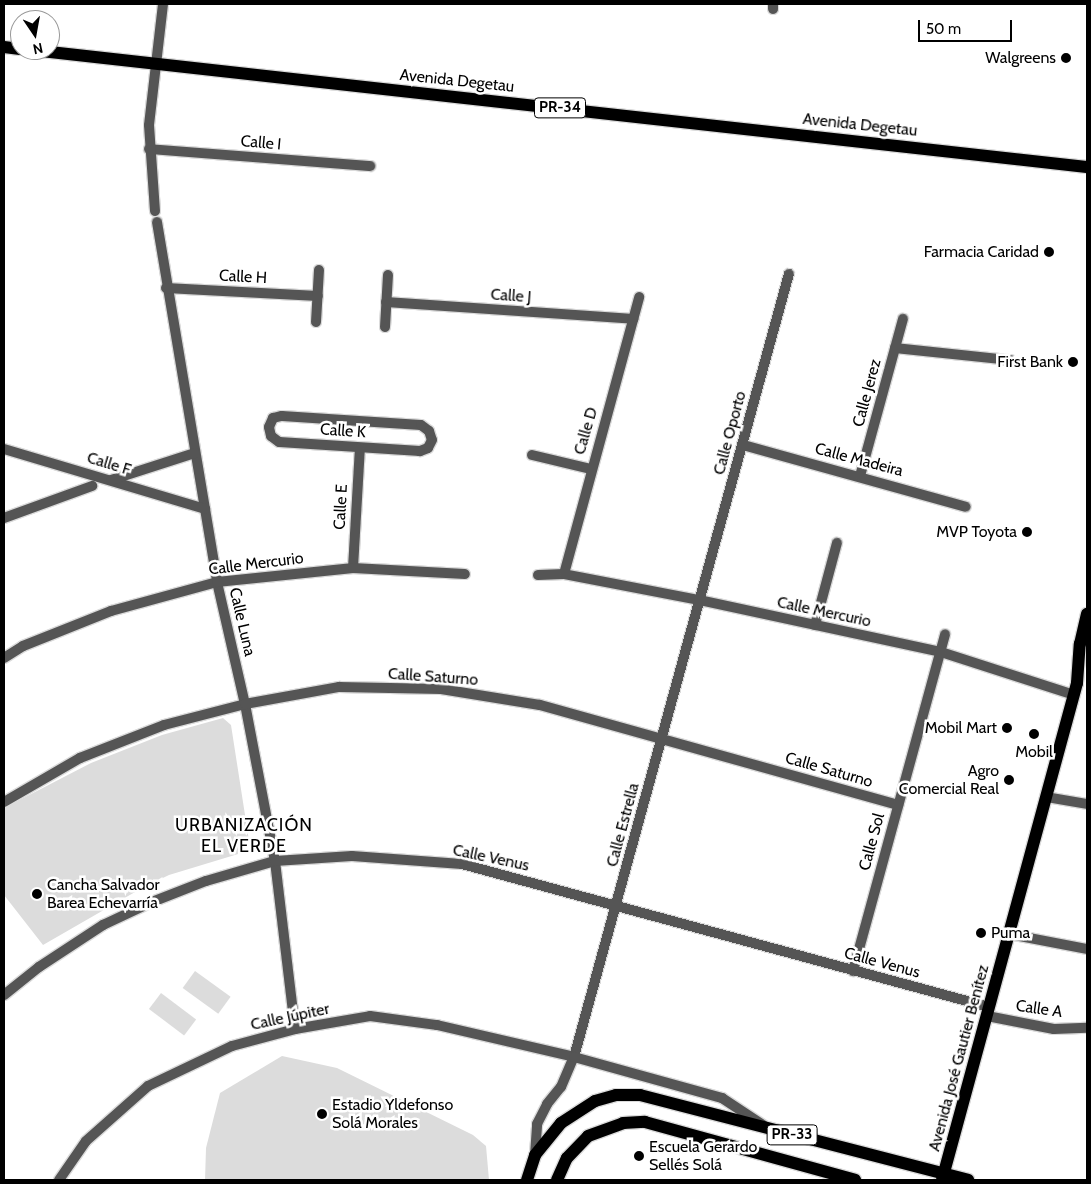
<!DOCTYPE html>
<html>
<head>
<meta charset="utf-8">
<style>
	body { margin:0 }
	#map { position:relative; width:1091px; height:1184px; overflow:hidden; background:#fff; font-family:Cabin,sans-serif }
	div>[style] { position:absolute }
	.green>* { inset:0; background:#dcdcdc; transform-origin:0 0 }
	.roads { filter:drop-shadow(1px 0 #dbdbdb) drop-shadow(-1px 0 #dbdbdb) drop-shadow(0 1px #dbdbdb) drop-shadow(0 -1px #dbdbdb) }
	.street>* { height:10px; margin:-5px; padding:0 5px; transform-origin:5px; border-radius:5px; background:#555 }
	.primary>* { height:12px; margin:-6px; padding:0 6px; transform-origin:6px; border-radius:6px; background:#000 }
	.dots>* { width:14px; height:14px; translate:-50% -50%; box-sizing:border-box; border:2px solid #fff; border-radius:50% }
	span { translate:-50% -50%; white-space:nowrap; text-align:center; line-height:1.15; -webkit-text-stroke:5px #fff; paint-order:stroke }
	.shield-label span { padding:1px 4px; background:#fff; border:1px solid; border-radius:4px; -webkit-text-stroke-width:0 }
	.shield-label { font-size:15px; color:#000; font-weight:700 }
	.poi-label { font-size:16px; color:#000 }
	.right { translate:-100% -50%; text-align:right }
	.left { translate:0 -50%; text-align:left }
	.street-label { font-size:16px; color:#000 }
	.neighbourhood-label { font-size:18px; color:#000; letter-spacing:1px }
	.frame { position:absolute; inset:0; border:5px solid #000; pointer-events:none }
	.north { position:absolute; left:10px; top:10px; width:50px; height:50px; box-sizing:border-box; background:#fff; border:1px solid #999; border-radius:50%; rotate:168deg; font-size:14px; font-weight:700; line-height:20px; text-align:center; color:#000 }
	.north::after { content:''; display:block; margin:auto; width:18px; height:22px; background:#000; clip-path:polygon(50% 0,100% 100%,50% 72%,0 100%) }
	.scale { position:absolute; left:918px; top:20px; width:94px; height:22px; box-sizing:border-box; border:2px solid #000; border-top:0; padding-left:6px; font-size:15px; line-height:18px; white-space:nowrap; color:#000; -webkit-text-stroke:4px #fff; paint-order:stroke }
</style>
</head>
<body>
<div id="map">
	<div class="green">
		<i style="clip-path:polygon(223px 718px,231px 725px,250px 847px,248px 851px,169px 875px,142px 888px,43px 945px,4px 895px,4px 808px,91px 763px,162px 735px)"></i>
		<i style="left:195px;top:971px;width:44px;height:21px;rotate:36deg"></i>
		<i style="left:161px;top:993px;width:44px;height:20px;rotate:37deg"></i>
		<i style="clip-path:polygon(282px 1056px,337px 1068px,473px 1135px,486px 1146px,489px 1180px,205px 1180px,206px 1148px,220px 1093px)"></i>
	</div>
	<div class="roads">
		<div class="street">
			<i style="left:773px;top:4px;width:5px;rotate:90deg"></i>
			<i style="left:149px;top:149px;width:222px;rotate:4.4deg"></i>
			<i style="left:155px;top:211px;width:86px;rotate:-94deg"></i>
			<i style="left:149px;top:125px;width:122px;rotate:-83.4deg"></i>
			<i style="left:157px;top:222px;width:365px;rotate:80.5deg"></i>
			<i style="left:217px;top:582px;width:125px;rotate:77.1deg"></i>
			<i style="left:245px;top:704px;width:160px;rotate:79.2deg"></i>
			<i style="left:275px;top:861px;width:169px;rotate:83.2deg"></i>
			<i style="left:166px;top:288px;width:152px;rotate:3deg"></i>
			<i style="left:386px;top:302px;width:248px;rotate:3.9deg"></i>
			<i style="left:316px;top:322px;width:52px;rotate:-86.7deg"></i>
			<i style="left:385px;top:327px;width:52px;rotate:-86.7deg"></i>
			<i style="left:895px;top:348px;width:116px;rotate:6deg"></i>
			<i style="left:282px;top:416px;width:139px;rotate:3.7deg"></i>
			<i style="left:421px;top:425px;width:10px;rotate:37deg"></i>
			<i style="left:429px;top:431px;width:9px;rotate:72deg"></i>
			<i style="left:432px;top:440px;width:9px;rotate:117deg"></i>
			<i style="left:428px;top:448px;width:9px;rotate:159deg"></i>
			<i style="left:420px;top:451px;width:141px;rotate:-176.3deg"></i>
			<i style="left:279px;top:442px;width:10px;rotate:-143deg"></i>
			<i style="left:271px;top:436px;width:9px;rotate:-103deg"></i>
			<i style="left:269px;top:427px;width:10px;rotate:-66deg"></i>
			<i style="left:273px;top:418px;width:9px;rotate:-13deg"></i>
			<i style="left:743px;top:445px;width:231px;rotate:15.5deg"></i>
			<i style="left:4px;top:449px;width:210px;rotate:16.6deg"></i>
			<i style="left:532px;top:455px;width:61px;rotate:13.3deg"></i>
			<i style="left:860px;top:476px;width:163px;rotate:-74.7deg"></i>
			<i style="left:111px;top:480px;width:88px;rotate:-17.8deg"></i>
			<i style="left:4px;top:518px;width:94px;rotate:-20deg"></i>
			<i style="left:353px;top:568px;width:120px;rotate:-86.7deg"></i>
			<i style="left:564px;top:574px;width:287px;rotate:-74.8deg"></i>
			<i style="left:538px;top:575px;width:26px;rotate:-2deg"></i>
			<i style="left:564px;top:574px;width:137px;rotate:10.9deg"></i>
			<i style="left:699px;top:600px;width:248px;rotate:12.1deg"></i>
			<i style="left:941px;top:652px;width:140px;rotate:17.9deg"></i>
			<i style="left:815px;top:625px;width:85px;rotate:-75deg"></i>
			<i style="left:4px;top:658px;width:22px;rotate:-32deg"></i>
			<i style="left:23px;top:646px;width:95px;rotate:-21.7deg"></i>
			<i style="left:111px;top:611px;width:110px;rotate:-15.3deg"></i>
			<i style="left:217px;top:582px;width:137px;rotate:-5.9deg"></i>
			<i style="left:353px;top:568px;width:112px;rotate:3.1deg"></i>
			<i style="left:1046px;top:797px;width:42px;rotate:9.7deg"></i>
			<i style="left:4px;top:802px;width:88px;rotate:-30.1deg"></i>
			<i style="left:80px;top:758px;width:90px;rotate:-21.4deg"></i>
			<i style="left:164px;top:725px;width:84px;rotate:-14.5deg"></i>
			<i style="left:245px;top:704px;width:96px;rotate:-10.3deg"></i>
			<i style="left:339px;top:687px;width:102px;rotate:1.1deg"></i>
			<i style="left:441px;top:689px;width:100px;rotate:9.2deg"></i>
			<i style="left:540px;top:705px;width:372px;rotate:15.6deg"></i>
			<i style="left:1009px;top:934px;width:79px;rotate:10.9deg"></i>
			<i style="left:853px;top:971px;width:349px;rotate:-74.7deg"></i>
			<i style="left:4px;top:995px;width:45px;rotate:-38.7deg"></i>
			<i style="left:39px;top:967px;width:77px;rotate:-33.3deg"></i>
			<i style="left:103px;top:925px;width:54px;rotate:-25.1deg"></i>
			<i style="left:152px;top:902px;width:58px;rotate:-21.3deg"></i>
			<i style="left:206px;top:881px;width:72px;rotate:-16.2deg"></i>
			<i style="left:275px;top:861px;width:77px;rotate:-3.7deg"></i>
			<i style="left:352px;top:856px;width:110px;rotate:4.2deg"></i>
			<i style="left:462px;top:864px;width:546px;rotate:15.18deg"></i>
			<i style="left:987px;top:1016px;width:68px;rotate:11deg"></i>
			<i style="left:1054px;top:1029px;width:33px;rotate:-2deg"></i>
			<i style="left:535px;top:1155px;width:31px;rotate:-86deg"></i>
			<i style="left:537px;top:1124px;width:22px;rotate:-63deg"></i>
			<i style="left:547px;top:1104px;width:22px;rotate:-51deg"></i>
			<i style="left:561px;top:1087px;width:33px;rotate:-67deg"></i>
			<i style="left:574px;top:1057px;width:812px;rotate:-74.65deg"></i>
			<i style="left:59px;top:1180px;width:47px;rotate:-55.3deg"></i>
			<i style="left:86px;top:1141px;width:83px;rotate:-41.6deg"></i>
			<i style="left:148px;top:1086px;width:93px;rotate:-25.5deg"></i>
			<i style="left:232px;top:1046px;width:65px;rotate:-15.1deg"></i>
			<i style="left:295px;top:1029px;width:76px;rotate:-9.8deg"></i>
			<i style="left:370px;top:1016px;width:68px;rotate:7.7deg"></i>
			<i style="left:437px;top:1025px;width:141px;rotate:13.1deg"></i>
			<i style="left:574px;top:1057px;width:154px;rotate:15.5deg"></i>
			<i style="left:722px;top:1098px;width:49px;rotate:33.4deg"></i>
		</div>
		<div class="primary">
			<i style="left:4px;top:47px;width:16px;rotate:7deg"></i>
			<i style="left:32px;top:50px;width:1061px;rotate:6.33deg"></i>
			<i style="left:527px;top:1180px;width:26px;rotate:-72deg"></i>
			<i style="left:535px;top:1155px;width:41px;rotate:-50.9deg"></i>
			<i style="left:561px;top:1123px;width:40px;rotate:-32.9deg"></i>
			<i style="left:595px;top:1101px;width:22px;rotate:-16deg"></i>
			<i style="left:616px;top:1095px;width:24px"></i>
			<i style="left:640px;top:1095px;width:339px;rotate:14.5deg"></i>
			<i style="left:557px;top:1180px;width:24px;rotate:-66deg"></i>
			<i style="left:567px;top:1158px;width:30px;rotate:-46deg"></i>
			<i style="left:588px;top:1136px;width:37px;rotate:-20deg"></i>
			<i style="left:623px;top:1123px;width:22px;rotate:-3deg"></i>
			<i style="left:645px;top:1122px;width:218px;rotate:15.4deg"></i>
			<i style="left:942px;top:1180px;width:515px;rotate:-74.8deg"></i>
			<i style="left:1077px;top:683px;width:39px;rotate:-86deg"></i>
			<i style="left:1080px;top:644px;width:31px;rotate:-77deg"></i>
		</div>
	</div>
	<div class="dots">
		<i style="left:1066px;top:58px;background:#000"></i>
		<i style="left:1049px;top:252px;background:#000"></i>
		<i style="left:1073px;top:362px;background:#000"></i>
		<i style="left:1027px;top:532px;background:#000"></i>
		<i style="left:1007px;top:728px;background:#000"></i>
		<i style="left:1034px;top:734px;background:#000"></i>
		<i style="left:1009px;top:780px;background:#000"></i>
		<i style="left:37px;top:894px;background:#000"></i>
		<i style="left:981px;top:933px;background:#000"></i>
		<i style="left:322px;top:1114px;background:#000"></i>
		<i style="left:639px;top:1156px;background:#000"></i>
	</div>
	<div class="shield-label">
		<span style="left:560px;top:108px">PR-34</span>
		<span style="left:792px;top:1135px">PR-33</span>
	</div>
	<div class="poi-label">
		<span class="right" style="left:1056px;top:58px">Walgreens</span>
		<span class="right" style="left:1039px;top:252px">Farmacia Caridad</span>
		<span class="right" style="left:1063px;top:362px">First Bank</span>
		<span class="right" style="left:1017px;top:532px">MVP Toyota</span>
		<span class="right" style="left:997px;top:728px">Mobil Mart</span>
		<span style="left:1034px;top:752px">Mobil</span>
		<span class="right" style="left:999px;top:780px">Agro<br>Comercial Real</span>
		<span class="left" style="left:47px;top:894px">Cancha Salvador<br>Barea Echevarría</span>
		<span class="left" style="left:991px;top:933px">Puma</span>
		<span class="left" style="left:332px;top:1114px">Estadio Yldefonso<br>Solá Morales</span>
		<span class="left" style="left:649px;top:1156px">Escuela Gerardo<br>Sellés Solá</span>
	</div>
	<div class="street-label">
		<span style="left:457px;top:81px;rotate:6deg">Avenida Degetau</span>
		<span style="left:860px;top:125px;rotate:6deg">Avenida Degetau</span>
		<span style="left:261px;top:143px;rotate:5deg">Calle I</span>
		<span style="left:243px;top:277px;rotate:3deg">Calle H</span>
		<span style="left:511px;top:296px;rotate:4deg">Calle J</span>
		<span style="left:867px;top:393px;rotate:-75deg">Calle Jerez</span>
		<span style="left:343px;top:431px;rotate:4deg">Calle K</span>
		<span style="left:586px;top:431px;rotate:-74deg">Calle D</span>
		<span style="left:730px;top:433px;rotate:-75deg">Calle Oporto</span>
		<span style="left:859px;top:460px;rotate:15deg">Calle Madeira</span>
		<span style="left:109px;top:464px;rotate:17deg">Calle F</span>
		<span style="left:341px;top:507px;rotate:-87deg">Calle E</span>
		<span style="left:256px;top:564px;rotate:-7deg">Calle Mercurio</span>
		<span style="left:824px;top:612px;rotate:12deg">Calle Mercurio</span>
		<span style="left:242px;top:622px;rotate:77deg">Calle Luna</span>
		<span style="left:433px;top:677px;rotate:4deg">Calle Saturno</span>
		<span style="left:829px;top:770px;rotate:16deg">Calle Saturno</span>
		<span style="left:623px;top:825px;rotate:-75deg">Calle Estrella</span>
		<span style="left:872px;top:842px;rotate:-75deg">Calle Sol</span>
		<span style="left:491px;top:858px;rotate:12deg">Calle Venus</span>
		<span style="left:882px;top:963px;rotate:15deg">Calle Venus</span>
		<span style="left:1039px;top:1009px;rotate:8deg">Calle A</span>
		<span style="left:290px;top:1017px;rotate:-12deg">Calle Júpiter</span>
		<span style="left:959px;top:1058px;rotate:-75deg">Avenida José Gautier Benítez</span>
	</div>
	<div class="neighbourhood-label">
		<span style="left:244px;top:836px">URBANIZACIÓN<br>EL VERDE</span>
	</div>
	<div class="frame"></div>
	<div class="north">N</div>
	<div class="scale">50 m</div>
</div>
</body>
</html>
